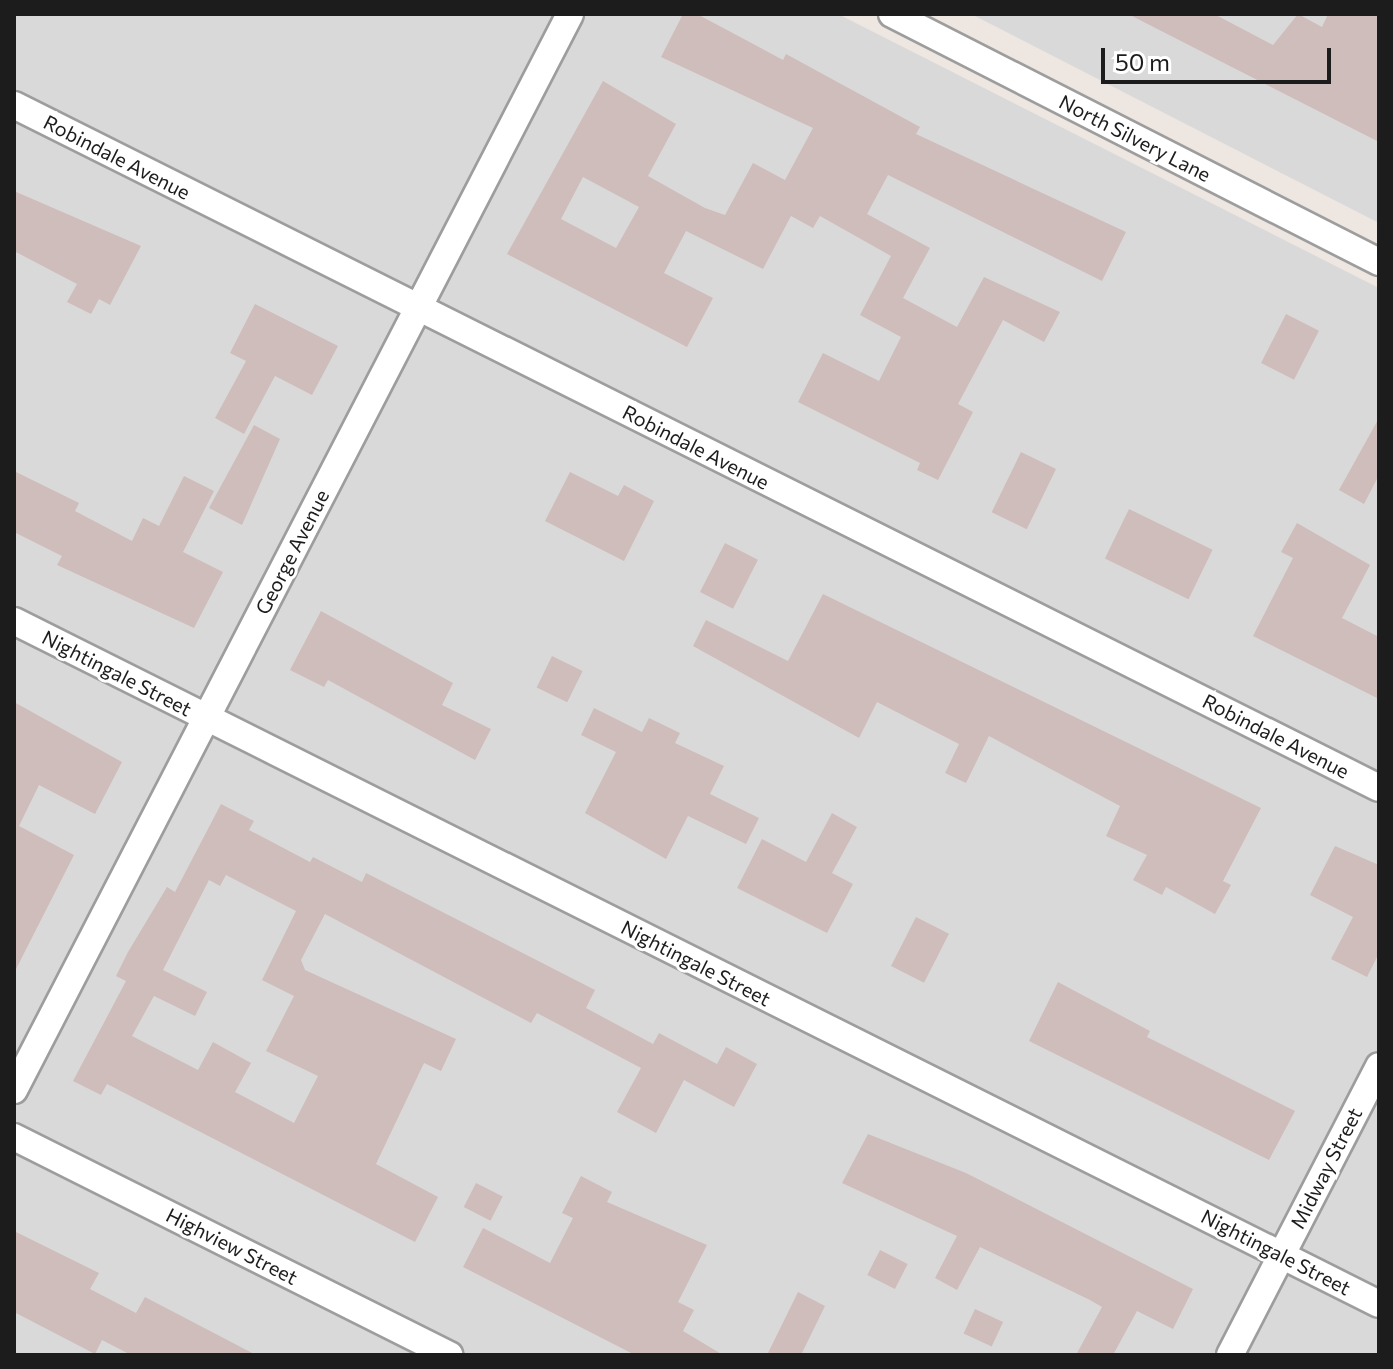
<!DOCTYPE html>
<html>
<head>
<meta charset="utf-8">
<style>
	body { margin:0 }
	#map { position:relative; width:1393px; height:1369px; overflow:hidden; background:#eee6e1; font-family:Commissioner,sans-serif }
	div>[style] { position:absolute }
	.residential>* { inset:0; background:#dad9da }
	.building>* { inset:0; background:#cebdbb; transform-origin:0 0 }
	.roads { filter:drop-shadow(2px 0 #9d9d9d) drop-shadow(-2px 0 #9d9d9d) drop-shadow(0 2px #9d9d9d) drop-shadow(0 -2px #9d9d9d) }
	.minor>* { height:26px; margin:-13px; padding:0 13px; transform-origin:13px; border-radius:13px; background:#fff }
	span { translate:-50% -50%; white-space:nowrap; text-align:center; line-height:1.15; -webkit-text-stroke:6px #fff; paint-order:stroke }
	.street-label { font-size:20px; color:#1c1c1c }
	.frame { position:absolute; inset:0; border:16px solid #1c1c1c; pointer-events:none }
	.scale { position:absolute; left:1101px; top:48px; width:230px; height:36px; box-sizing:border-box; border:4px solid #1c1c1c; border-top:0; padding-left:10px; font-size:24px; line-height:28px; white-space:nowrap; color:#1c1c1c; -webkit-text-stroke:6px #fff; paint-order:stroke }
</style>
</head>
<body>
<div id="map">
	<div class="residential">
		<i style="clip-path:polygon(14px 14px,838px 14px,1379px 288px,1379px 1355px,14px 1355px)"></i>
		<i style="clip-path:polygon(971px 14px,1379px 14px,1379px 223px)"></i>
	</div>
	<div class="building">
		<i style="clip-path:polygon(evenodd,683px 14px,697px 14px,783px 60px,786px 54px,920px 127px,916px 134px,1126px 232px,1102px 281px,888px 175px,867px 214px,930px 248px,903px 298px,957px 327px,984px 277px,1060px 312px,1044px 342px,1003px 320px,958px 404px,973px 412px,938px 480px,917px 470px,920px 463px,798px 402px,823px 353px,879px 381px,901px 337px,860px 315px,891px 256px,820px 216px,813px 228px,791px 216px,763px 269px,686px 231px,664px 273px,713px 298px,687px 347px,507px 254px,603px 81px,676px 124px,648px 176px,705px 208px,725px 215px,753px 163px,785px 180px,813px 128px,661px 57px,683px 14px,583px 177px,639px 207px,616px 248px,561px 219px,583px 177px)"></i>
		<i style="clip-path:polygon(1128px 14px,1214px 14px,1273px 45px,1298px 14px,1322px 27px,1328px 14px,1379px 14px,1379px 142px)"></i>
		<i style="clip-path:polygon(14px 191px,141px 246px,110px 305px,99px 299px,91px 314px,67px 302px,77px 284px,14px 251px)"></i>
		<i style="clip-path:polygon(255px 304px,338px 346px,312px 395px,275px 376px,244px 434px,215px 418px,246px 361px,230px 353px)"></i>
		<i style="left:1286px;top:314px;width:37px;height:55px;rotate:27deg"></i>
		<i style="clip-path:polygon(1379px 418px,1379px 475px,1364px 504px,1339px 490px)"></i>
		<i style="clip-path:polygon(254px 425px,280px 439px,242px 525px,209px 508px)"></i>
		<i style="left:1021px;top:452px;width:39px;height:67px;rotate:26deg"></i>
		<i style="clip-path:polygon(14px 471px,79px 503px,75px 511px,132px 541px,143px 518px,159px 526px,184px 476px,214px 491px,183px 552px,223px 572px,194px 628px,57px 565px,62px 556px,14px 532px)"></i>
		<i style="clip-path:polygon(570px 472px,618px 496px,624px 485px,654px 501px,624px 561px,545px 521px)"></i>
		<i style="left:1129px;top:509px;width:93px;height:55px;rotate:26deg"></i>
		<i style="clip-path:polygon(1297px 523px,1370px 565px,1342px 618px,1379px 637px,1379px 699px,1253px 636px,1293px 558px,1281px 552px)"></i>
		<i style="left:725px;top:543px;width:37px;height:55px;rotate:27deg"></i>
		<i style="clip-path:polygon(823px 594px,1261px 808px,1223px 881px,1231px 885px,1215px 914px,1166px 887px,1162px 895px,1133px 880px,1147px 855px,1106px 836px,1120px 806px,989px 736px,966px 783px,945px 773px,959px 744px,877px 702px,859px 738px,693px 646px,706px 620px,788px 661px)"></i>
		<i style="clip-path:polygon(321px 611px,453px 683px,442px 705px,491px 729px,475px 760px,328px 680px,324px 687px,290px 670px)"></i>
		<i style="left:552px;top:656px;width:34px;height:35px;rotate:26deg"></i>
		<i style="clip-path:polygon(14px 702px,122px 762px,95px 814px,39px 785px,19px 826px,74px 855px,14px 973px)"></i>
		<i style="clip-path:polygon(594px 708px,642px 732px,649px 718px,680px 733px,675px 743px,724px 766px,710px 794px,759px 818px,746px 844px,688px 816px,666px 859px,585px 813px,616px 752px,581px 735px)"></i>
		<i style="clip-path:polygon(evenodd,221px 804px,254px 821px,249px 830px,310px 862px,313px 857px,362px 882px,366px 873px,595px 990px,586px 1008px,653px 1044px,659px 1033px,717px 1064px,726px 1047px,757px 1064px,734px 1107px,684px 1080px,656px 1133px,617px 1112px,641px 1068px,537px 1013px,531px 1023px,325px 914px,301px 960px,305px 970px,456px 1039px,441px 1071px,424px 1063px,376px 1164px,438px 1197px,415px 1242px,107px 1084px,101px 1095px,73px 1081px,126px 981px,116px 976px,128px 952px,167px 887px,175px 892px,221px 804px,226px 875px,296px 911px,262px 980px,294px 996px,266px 1051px,318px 1076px,294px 1123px,235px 1092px,251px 1063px,213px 1042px,198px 1070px,132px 1036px,154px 996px,195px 1016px,207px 992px,163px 970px,209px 880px,220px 886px,226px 875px)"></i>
		<i style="clip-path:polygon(832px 813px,857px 827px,832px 873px,853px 884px,827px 933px,737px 888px,762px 839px,806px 862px)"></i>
		<i style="clip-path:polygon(1335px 846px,1379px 865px,1379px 953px,1367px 977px,1331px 959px,1353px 917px,1310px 895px)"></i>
		<i style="left:916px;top:917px;width:37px;height:55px;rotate:27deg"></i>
		<i style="clip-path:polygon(1058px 982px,1150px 1031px,1147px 1037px,1295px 1111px,1269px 1160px,1029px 1041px)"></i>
		<i style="clip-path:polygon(868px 1134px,966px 1173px,1193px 1289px,1173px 1329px,1137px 1311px,1113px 1355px,1076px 1355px,1102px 1307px,1090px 1300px,980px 1247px,957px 1290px,935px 1278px,957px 1236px,842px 1183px)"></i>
		<i style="clip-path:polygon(581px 1176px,612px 1192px,607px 1202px,707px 1245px,678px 1302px,694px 1310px,683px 1331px,723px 1355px,635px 1355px,463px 1267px,483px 1228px,550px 1263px,573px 1218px,562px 1213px)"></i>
		<i style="left:476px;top:1183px;width:30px;height:27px;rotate:27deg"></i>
		<i style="clip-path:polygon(14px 1231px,99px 1273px,90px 1289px,136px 1313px,145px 1297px,256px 1355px,131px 1355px,102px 1340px,95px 1354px,14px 1312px)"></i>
		<i style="left:880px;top:1250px;width:31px;height:28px;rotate:27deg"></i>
		<i style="clip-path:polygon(798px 1292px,825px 1306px,801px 1355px,767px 1355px)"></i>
		<i style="left:975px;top:1309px;width:31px;height:27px;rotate:25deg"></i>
	</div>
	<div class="roads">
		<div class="minor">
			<i style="left:892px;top:14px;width:547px;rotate:26.99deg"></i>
			<i style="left:14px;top:105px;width:1526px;rotate:26.58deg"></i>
			<i style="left:14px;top:621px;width:1526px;rotate:26.58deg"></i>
			<i style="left:14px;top:1090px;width:1211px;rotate:-62.67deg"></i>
			<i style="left:14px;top:1137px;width:487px;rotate:26.6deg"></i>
			<i style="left:1230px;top:1355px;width:325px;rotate:-62.7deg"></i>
		</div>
	</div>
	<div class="street-label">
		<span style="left:1135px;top:138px;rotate:27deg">North Silvery Lane</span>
		<span style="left:117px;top:157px;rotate:27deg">Robindale Avenue</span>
		<span style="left:696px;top:447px;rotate:27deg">Robindale Avenue</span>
		<span style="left:292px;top:552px;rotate:-63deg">George Avenue</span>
		<span style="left:117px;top:673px;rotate:27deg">Nightingale Street</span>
		<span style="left:1276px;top:736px;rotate:27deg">Robindale Avenue</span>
		<span style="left:696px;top:963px;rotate:27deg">Nightingale Street</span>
		<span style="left:1326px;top:1168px;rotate:-63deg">Midway Street</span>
		<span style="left:232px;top:1246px;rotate:27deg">Highview Street</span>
		<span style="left:1276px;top:1252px;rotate:27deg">Nightingale Street</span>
	</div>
	<div class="frame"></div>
	<div class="scale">50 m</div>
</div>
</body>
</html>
